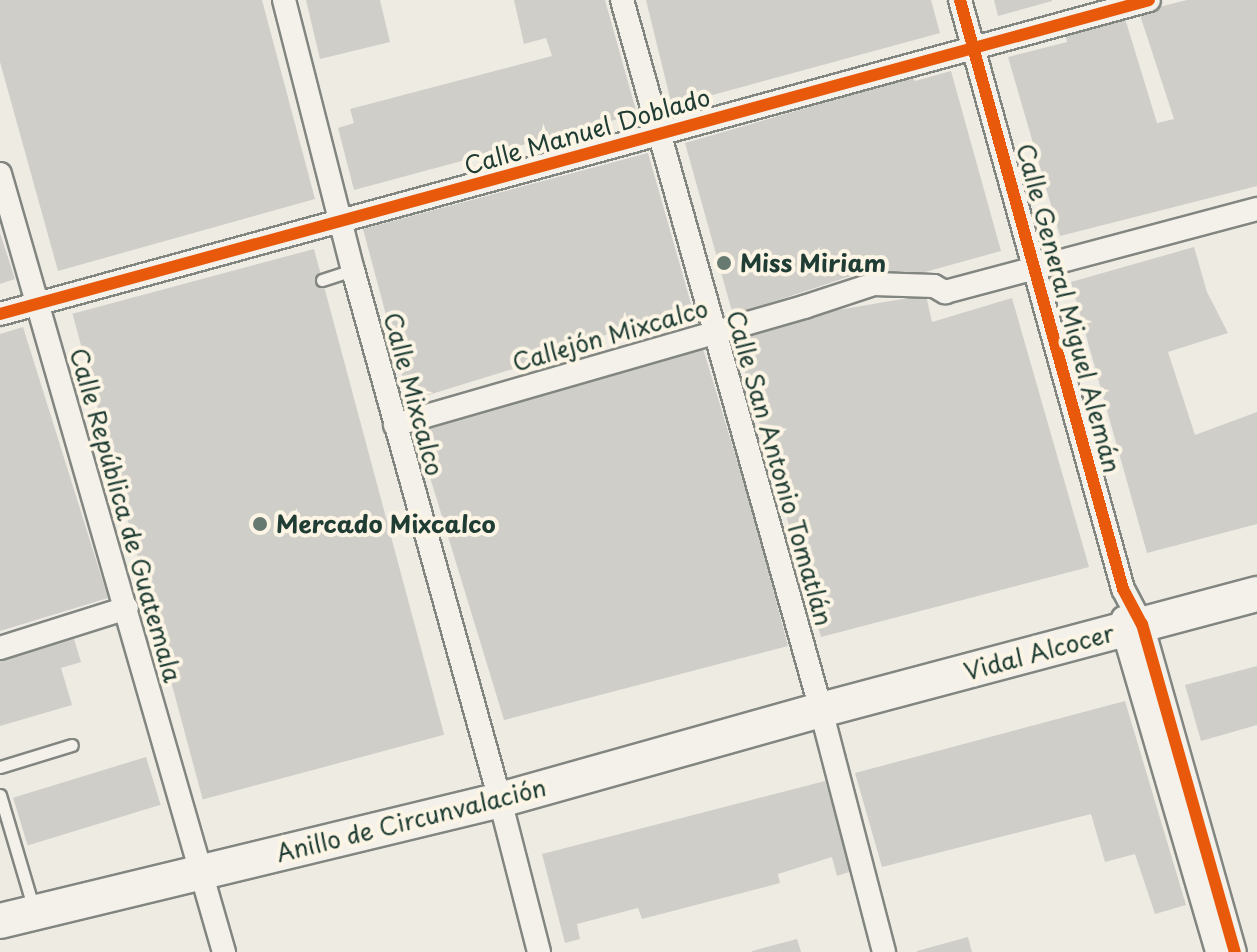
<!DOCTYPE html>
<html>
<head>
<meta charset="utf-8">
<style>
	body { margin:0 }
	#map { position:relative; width:1257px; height:952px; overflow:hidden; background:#eeebe3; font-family:"Playpen Sans",sans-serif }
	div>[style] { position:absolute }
	.building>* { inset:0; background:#cfcec9; transform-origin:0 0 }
	.roads { filter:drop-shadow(2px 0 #828681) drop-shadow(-2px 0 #828681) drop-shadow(0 2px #828681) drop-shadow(0 -2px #828681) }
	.lane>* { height:11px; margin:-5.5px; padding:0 5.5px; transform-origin:5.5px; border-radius:5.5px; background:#f4f1eb }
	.street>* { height:22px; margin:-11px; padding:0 11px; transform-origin:11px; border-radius:11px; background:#f4f1eb }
	.primary>* { height:34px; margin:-17px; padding:0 17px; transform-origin:17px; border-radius:17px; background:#f4f1eb }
	.cycleway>* { height:12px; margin:-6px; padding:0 6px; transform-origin:6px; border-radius:6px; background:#e8590c }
	.dots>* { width:22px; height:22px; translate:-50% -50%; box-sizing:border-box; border:4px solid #fcf5e5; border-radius:50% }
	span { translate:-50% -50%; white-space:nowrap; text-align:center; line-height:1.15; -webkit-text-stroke:8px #fcf5e5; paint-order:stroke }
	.street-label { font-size:24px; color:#1f3d34 }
	.poi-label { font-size:24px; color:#1f3d34; font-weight:700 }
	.left { translate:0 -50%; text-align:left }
</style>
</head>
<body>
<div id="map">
	<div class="building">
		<i style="clip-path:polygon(0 0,262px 0,315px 199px,58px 271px,0 62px)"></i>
		<i style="clip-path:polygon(306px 0,380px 0,390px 42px,320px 59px)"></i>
		<i style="clip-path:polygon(514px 0,605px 0,637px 114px,354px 190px,338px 128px,354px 123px,350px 109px,552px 56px,546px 38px,524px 44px)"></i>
		<i style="clip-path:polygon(646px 0,931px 0,940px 33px,672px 106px)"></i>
		<i style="clip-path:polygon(994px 0,1052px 0,1052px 1px,998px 16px)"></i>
		<i style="clip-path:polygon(1187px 0,1257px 0,1257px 186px,1060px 236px,1008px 57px,1067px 42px,1065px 32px,1124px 15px,1157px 123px,1174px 119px,1139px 12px)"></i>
		<i style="clip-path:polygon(951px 71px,1001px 251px,907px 277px,869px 270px,733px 315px,685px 143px,913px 77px,915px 81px)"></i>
		<i style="clip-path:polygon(648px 153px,693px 311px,580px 342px,542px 360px,409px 401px,363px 229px)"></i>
		<i style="clip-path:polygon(0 233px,15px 279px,0 284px)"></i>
		<i style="clip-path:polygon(1194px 247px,1207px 292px,1228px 333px,1168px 352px,1195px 435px,1257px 412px,1257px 524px,1147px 553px,1071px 282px)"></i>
		<i style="left:314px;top:249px;width:503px;height:250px;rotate:75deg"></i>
		<i style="clip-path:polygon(926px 295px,932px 322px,1012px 298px,1089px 567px,821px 637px,734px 334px,820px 313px)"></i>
		<i style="clip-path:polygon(23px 327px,108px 598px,0 631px,0 334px)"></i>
		<i style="clip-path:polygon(702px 345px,754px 517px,788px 646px,504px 720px,415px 428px)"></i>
		<i style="clip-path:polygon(74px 639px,81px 662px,61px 668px,72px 705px,0 726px,0 661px)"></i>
		<i style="clip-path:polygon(1257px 666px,1257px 725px,1201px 741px,1185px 685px)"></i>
		<i style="clip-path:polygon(1125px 701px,1186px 905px,1155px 914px,1135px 854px,1105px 862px,1091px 814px,882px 867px,855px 773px)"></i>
		<i style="left:146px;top:757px;width:50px;height:139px;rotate:73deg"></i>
		<i style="clip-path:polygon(825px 781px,852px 871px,837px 876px,832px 857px,778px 874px,780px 883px,642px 919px,638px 908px,577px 924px,580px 939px,565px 943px,542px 854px)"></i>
		<i style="clip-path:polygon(968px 937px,972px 952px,917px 952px,917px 951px)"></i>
		<i style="clip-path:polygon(797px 939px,801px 952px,752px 952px,752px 951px)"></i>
	</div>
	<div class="roads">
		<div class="lane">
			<i style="left:322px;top:280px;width:33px;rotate:-18deg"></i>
			<i style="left:0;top:767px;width:75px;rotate:-17deg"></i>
			<i style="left:0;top:795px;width:120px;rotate:73.5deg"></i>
		</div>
		<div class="street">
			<i style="left:284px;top:0;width:279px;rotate:75.7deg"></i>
			<i style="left:353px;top:270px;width:550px;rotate:74.5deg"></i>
			<i style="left:500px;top:800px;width:157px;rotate:75.6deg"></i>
			<i style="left:622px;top:0;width:737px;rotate:74.34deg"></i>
			<i style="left:821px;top:710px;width:250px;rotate:75.4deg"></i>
			<i style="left:960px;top:0;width:611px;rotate:74.53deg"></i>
			<i style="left:1123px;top:589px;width:40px;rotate:62deg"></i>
			<i style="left:1142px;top:624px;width:341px;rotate:74.2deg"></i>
			<i style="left:0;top:174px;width:810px;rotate:73.94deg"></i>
			<i style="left:0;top:314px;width:1191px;rotate:-15.28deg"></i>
			<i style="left:395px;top:425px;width:426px;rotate:-16.1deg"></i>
			<i style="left:804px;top:307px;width:74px;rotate:-18.2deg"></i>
			<i style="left:874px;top:284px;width:60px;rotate:1.9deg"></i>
			<i style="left:934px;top:286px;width:13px;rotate:29deg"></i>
			<i style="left:945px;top:292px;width:323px;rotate:-14.9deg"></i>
			<i style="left:1123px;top:618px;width:12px;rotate:90deg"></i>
			<i style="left:1123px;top:630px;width:335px;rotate:73.7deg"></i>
			<i style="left:0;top:648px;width:133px;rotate:-17.5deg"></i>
		</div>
		<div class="primary">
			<i style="left:0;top:921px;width:514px;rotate:-13.6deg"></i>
			<i style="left:500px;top:800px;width:333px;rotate:-15.7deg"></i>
			<i style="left:821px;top:710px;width:451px;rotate:-14.9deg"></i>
		</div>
	</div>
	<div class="cycleway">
		<i style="left:960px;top:0;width:611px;rotate:74.53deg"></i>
		<i style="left:1123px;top:589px;width:40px;rotate:62deg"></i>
		<i style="left:1142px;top:624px;width:341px;rotate:74.2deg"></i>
		<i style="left:0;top:314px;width:1191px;rotate:-15.28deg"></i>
	</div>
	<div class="dots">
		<i style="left:724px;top:263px;background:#677a71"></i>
		<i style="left:260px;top:524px;background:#677a71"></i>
	</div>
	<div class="street-label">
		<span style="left:587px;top:131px;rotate:-16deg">Calle Manuel Doblado</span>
		<span style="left:1069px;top:308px;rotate:75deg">Calle General Miguel Alemán</span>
		<span style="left:610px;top:335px;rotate:-16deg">Callejón Mixcalco</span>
		<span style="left:414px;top:394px;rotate:75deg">Calle Mixcalco</span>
		<span style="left:780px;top:468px;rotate:74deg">Calle San Antonio Tomatlán</span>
		<span style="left:126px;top:515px;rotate:74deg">Calle República de Guatemala</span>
		<span style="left:1039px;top:652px;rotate:-15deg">Vidal Alcocer</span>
		<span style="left:411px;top:820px;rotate:-14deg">Anillo de Circunvalación</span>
	</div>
	<div class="poi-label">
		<span class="left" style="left:740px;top:263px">Miss Miriam</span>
		<span class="left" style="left:276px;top:524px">Mercado Mixcalco</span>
	</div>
</div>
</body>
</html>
